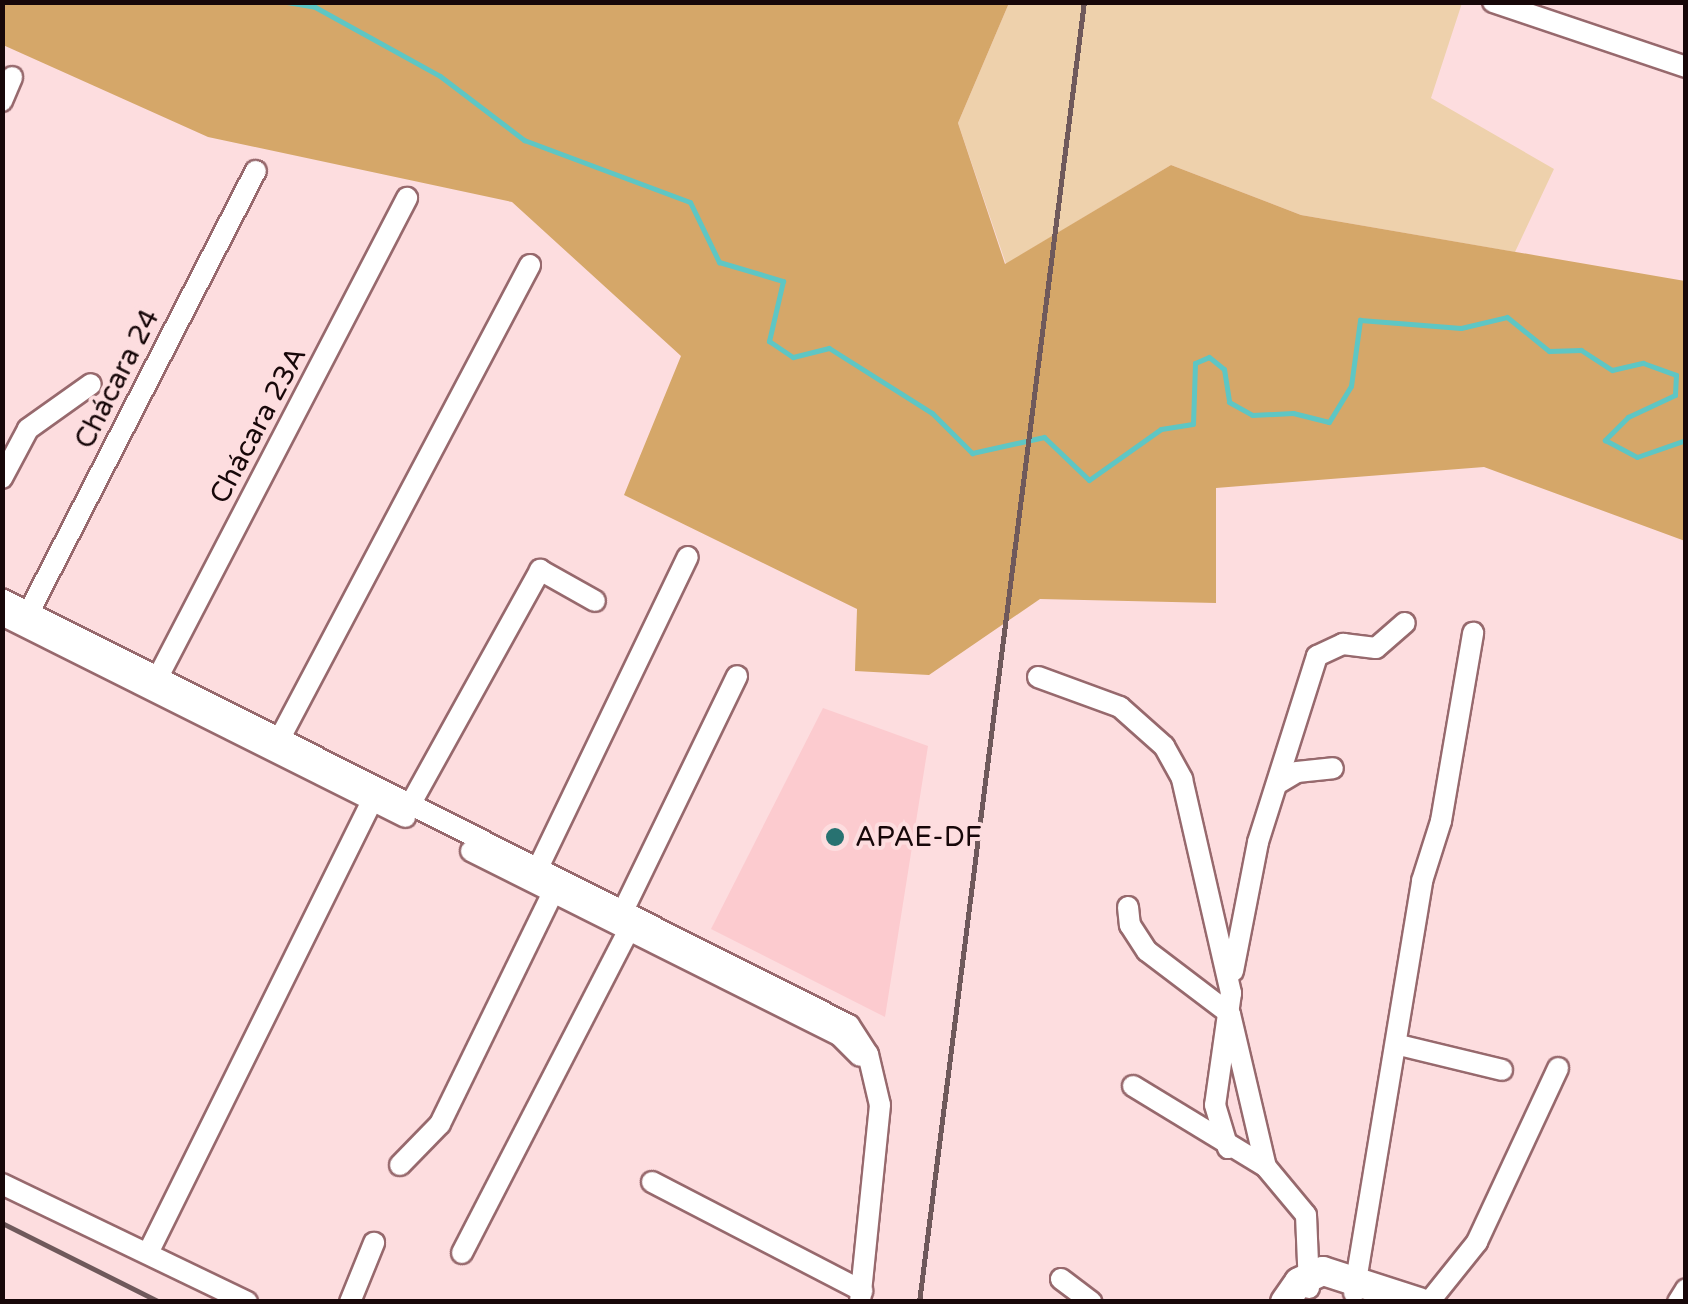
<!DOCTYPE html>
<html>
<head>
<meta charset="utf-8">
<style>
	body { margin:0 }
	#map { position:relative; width:1688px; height:1304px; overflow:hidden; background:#fddddf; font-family:"Varela Round",sans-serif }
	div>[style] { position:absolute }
	.built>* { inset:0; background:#fccbcf }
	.green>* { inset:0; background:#eed1ac }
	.forest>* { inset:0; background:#d5a769 }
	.stream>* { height:5px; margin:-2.5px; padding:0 2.5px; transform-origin:2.5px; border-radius:2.5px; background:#5ec6c4 }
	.roads { filter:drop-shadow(2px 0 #97696d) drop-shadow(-2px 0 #97696d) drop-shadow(0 2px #97696d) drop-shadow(0 -2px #97696d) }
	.minor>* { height:20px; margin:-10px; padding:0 10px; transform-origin:10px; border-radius:10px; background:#fff }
	.major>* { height:28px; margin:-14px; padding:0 14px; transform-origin:14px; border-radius:14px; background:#fff }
	.rail>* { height:5px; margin:-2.5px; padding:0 2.5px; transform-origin:2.5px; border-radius:2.5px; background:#6f595b }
	.dots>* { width:28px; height:28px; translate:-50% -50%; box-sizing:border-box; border:5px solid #fddddf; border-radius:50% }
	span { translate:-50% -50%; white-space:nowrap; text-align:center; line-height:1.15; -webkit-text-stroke:8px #fddddf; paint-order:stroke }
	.street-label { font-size:28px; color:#170709 }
	.poi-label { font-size:28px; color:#170709 }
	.left { translate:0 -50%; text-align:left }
	.frame { position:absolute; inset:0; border:5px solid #170709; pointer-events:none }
</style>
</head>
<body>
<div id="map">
	<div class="built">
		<i style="clip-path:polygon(823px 708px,928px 746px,885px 1017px,711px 929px)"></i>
	</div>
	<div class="green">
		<i style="clip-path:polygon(1009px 3px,1462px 3px,1431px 98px,1554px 169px,1515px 252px,1301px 215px,1171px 165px,1006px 264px,958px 123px)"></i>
	</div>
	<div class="forest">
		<i style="clip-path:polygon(3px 2px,1009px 3px,958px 123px,1005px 264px,1171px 165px,1301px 215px,1685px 281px,1685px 541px,1484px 467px,1216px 488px,1216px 603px,1040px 599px,929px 675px,855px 671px,857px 609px,624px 495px,681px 356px,512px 202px,208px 137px,3px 45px)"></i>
	</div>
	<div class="stream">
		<i style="left:287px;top:2px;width:28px;rotate:10deg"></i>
		<i style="left:315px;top:7px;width:143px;rotate:28.9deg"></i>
		<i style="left:440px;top:76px;width:106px;rotate:37.3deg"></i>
		<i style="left:524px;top:140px;width:177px;rotate:20.5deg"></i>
		<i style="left:690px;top:202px;width:67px;rotate:64.2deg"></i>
		<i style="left:719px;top:262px;width:67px;rotate:16.5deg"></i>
		<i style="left:783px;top:281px;width:62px;rotate:103.1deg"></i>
		<i style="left:769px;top:341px;width:29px;rotate:34deg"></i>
		<i style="left:793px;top:357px;width:37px;rotate:-14deg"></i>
		<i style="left:829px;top:348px;width:122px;rotate:32.3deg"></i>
		<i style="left:932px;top:413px;width:57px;rotate:45deg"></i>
		<i style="left:972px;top:453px;width:74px;rotate:-12.5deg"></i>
		<i style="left:1044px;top:437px;width:62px;rotate:43.7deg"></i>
		<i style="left:1089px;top:480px;width:88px;rotate:-35.3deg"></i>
		<i style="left:1161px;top:429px;width:32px;rotate:-9deg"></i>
		<i style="left:1193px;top:424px;width:61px;rotate:-88.1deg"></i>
		<i style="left:1195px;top:363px;width:15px;rotate:-23deg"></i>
		<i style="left:1209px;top:357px;width:19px;rotate:39deg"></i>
		<i style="left:1224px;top:369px;width:33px;rotate:81deg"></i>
		<i style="left:1229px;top:402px;width:26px;rotate:29deg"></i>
		<i style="left:1252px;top:415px;width:41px;rotate:-2.8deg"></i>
		<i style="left:1293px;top:413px;width:37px;rotate:14deg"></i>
		<i style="left:1329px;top:422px;width:42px;rotate:-58.6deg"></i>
		<i style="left:1351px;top:386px;width:67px;rotate:-82.2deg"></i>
		<i style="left:1360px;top:320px;width:101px;rotate:4.5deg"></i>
		<i style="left:1461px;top:328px;width:47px;rotate:-13.4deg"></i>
		<i style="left:1507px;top:317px;width:54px;rotate:39deg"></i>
		<i style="left:1549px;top:351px;width:32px;rotate:-2deg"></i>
		<i style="left:1581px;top:350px;width:37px;rotate:33deg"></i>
		<i style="left:1612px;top:370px;width:32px;rotate:-13deg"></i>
		<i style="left:1643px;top:363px;width:35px;rotate:20deg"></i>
		<i style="left:1676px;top:375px;width:20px;rotate:93deg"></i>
		<i style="left:1675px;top:395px;width:52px;rotate:154.9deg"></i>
		<i style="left:1628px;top:417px;width:33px;rotate:135deg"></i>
		<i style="left:1605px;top:440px;width:36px;rotate:28deg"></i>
		<i style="left:1637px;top:457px;width:52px;rotate:-19.1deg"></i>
	</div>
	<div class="roads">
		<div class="minor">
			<i style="left:1493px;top:2px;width:204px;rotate:18.6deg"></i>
			<i style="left:2px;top:101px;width:26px;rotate:-67deg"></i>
			<i style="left:2px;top:478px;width:55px;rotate:-62deg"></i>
			<i style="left:28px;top:429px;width:77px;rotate:-35.5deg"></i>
			<i style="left:2px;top:599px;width:948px;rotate:26.7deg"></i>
			<i style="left:849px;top:1025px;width:35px;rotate:57deg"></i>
			<i style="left:868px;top:1054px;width:52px;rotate:76.8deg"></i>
			<i style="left:880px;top:1105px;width:198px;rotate:95.8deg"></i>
			<i style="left:29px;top:612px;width:496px;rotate:-62.8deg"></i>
			<i style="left:2px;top:615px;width:451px;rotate:26.6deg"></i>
			<i style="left:158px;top:677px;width:540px;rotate:-62.53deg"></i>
			<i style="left:1038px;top:677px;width:87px;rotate:20.1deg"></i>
			<i style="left:1120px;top:707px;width:59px;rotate:41.6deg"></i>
			<i style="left:1164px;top:746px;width:38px;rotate:61deg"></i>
			<i style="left:1182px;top:779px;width:220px;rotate:77.1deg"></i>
			<i style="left:1231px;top:993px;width:113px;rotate:98.1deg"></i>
			<i style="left:1215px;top:1105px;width:45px;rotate:73.2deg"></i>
			<i style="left:280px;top:738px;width:535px;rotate:-62.14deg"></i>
			<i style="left:1277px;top:784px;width:23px;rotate:-31deg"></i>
			<i style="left:1297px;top:772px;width:36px;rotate:-6deg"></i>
			<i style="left:410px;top:805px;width:269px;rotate:-61deg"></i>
			<i style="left:540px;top:570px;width:63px;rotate:29.4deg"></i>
			<i style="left:471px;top:851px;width:413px;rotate:26.6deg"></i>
			<i style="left:840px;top:1036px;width:28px;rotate:45deg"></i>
			<i style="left:538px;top:868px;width:345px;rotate:-64.3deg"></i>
			<i style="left:1128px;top:907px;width:18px;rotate:84deg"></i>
			<i style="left:1130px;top:925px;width:31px;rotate:57deg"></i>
			<i style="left:1147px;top:951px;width:104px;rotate:37.2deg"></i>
			<i style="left:1230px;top:1014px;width:157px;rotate:76.8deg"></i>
			<i style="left:1266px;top:1167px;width:62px;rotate:50.2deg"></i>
			<i style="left:1306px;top:1215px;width:73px;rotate:87.6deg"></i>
			<i style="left:623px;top:911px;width:261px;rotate:-64.1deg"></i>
			<i style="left:1233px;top:971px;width:131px;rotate:-79deg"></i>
			<i style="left:1258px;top:842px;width:195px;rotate:-72.4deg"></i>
			<i style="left:1317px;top:656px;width:29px;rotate:-25deg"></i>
			<i style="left:1343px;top:644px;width:33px;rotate:7deg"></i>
			<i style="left:1376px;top:648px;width:38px;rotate:-41deg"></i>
			<i style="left:1399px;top:1045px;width:106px;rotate:13.6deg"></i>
			<i style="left:1133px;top:1086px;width:156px;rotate:31.3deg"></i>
			<i style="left:400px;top:1165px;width:57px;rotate:-45.7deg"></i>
			<i style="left:440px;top:1124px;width:258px;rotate:-64deg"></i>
			<i style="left:652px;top:1182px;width:237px;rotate:27.4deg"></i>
			<i style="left:2px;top:1184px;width:272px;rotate:25.7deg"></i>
			<i style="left:148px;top:1253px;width:504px;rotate:-63.64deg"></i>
			<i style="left:462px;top:1253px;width:365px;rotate:-62.7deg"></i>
			<i style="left:1061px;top:1279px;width:38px;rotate:37deg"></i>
			<i style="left:1354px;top:1293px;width:418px;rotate:-80.6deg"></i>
			<i style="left:1422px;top:881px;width:63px;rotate:-72.4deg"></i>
			<i style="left:1441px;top:821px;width:191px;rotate:-80.3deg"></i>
			<i style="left:350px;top:1302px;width:64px;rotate:-67.9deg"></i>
			<i style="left:1429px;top:1302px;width:77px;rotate:-51.3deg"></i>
			<i style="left:1477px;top:1242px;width:192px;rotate:-65deg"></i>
			<i style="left:1678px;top:1302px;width:15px;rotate:-58deg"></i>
		</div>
		<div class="major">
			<i style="left:1285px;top:1302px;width:24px;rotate:-55deg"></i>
			<i style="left:1299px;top:1282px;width:26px;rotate:-25deg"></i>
			<i style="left:1323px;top:1271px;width:101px;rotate:17.9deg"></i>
		</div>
	</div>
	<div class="rail">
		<i style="left:2px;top:1223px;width:177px;rotate:26.6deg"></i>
		<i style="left:919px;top:1302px;width:1310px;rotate:-82.77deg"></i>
	</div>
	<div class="dots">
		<i style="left:835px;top:837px;background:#287271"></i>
	</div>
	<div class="street-label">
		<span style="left:117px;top:379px;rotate:-63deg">Chácara 24</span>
		<span style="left:258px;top:425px;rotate:-62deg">Chácara 23A</span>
	</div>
	<div class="poi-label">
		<span class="left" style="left:855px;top:837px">APAE-DF</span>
	</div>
	<div class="frame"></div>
</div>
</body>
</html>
